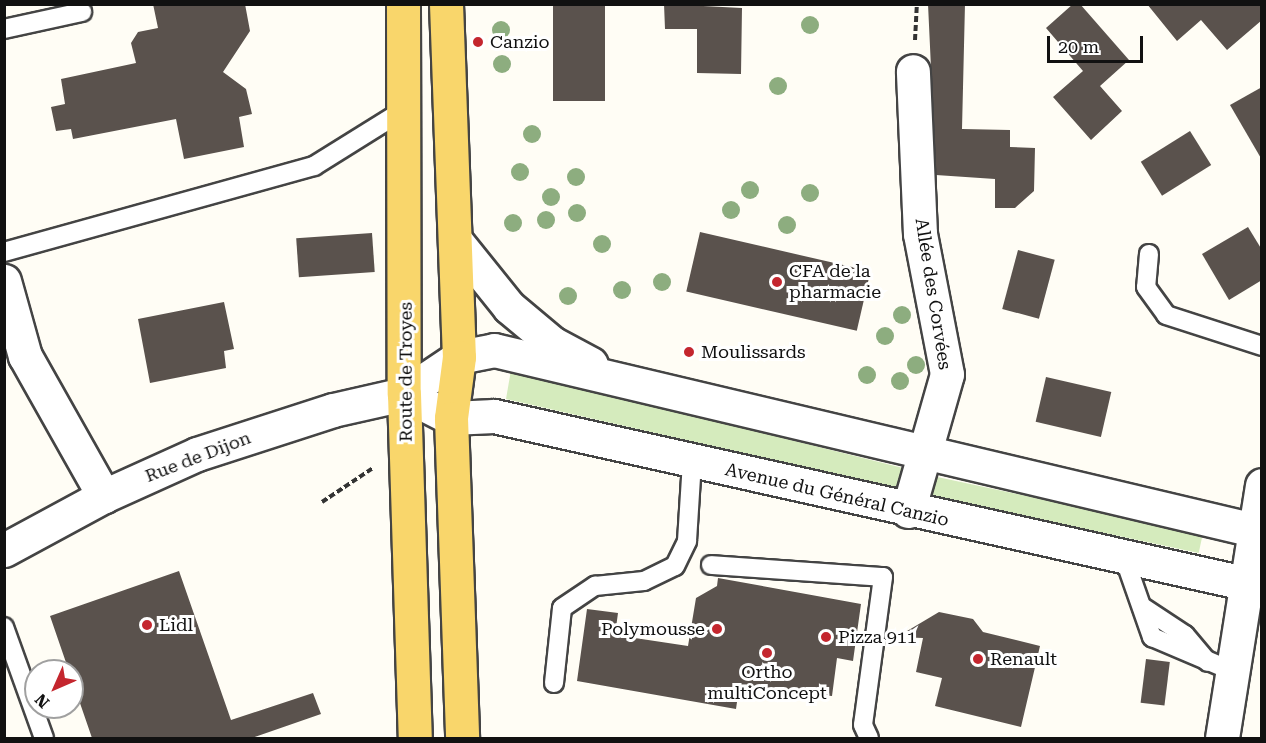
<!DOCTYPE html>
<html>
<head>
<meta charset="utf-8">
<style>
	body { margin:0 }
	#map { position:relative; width:1266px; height:743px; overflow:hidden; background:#fffdf5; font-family:"Roboto Serif",serif }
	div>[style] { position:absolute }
	.green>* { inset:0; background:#d5ebbd; transform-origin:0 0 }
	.building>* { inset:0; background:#5a524d; transform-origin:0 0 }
	.path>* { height:4px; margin-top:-2px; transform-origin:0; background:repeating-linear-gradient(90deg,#333 0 6px,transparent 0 9px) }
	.roads { filter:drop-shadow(2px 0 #444) drop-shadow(-2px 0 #444) drop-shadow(0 2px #444) drop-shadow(0 -2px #444) }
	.service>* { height:18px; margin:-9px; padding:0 9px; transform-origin:9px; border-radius:9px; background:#fff }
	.minor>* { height:33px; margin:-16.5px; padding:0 16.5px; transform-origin:16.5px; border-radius:16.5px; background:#fff }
	.tertiary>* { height:33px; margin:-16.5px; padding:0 16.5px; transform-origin:16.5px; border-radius:16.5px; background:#fff }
	.primary>* { height:33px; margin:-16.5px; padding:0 16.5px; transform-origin:16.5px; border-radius:16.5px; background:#f9d66b }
	.trees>* { width:18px; height:18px; margin:-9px; border-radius:50%; background:#8dad7f }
	.dots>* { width:16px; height:16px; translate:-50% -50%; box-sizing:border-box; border:3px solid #fff; border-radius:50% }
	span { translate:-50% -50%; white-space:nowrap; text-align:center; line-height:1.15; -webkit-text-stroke:6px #fff; paint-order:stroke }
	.poi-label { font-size:18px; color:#111 }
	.left { translate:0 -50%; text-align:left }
	.right { translate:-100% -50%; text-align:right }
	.street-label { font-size:18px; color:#111 }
	.frame { position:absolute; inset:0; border:6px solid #111; pointer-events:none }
	.north { position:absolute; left:24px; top:659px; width:60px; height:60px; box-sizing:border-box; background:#fff; border:2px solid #a0a0a0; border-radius:50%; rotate:225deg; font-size:16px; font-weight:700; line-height:24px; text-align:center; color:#111 }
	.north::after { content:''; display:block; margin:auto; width:21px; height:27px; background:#c4262e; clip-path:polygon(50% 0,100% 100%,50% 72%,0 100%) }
	.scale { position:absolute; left:1047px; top:36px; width:96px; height:27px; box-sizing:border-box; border:3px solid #111; border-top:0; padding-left:8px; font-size:18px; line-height:21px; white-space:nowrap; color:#111; -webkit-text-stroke:4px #fff; paint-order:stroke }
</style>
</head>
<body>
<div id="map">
	<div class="green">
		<i style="clip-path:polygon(511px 370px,911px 470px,906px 490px,506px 399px)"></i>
		<i style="left:928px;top:475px;width:281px;height:20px;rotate:12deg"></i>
	</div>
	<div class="building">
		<i style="clip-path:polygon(153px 4px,245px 4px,250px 31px,223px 72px,246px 89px,252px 114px,239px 117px,244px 147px,184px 159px,176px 119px,73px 139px,71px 129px,56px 131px,51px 107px,65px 104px,61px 79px,136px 63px,131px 43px,138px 32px,158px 28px)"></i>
		<i style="left:553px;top:4px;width:52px;height:97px"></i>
		<i style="clip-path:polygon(664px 4px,742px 8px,741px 74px,697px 73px,697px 29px,665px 29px)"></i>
		<i style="clip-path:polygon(928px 4px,965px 4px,962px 129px,1010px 130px,1010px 147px,1035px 148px,1034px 191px,1015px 208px,995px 208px,995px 179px,936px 175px)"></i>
		<i style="clip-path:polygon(1073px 4px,1080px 4px,1129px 60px,1100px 86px,1122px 111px,1091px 140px,1053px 97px,1083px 71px,1046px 28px)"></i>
		<i style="clip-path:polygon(1147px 4px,1262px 4px,1262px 20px,1227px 50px,1201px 20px,1177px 41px)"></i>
		<i style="clip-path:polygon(1262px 87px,1262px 160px,1230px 105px)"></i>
		<i style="left:1190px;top:131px;width:40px;height:58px;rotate:58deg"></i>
		<i style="clip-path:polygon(1248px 227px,1262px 250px,1262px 280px,1229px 300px,1202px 254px)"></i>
		<i style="left:700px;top:232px;width:175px;height:61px;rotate:13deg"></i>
		<i style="left:372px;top:233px;width:39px;height:76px;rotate:86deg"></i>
		<i style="left:1018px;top:250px;width:38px;height:61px;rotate:15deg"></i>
		<i style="clip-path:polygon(224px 302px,234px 349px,224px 351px,226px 368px,150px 383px,138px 319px)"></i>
		<i style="left:1046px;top:377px;width:67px;height:46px;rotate:13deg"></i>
		<i style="clip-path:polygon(179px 571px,231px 720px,313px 693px,321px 714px,252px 738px,92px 738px,50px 616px)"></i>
		<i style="clip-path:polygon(718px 578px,861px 604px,853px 661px,837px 658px,832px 696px,739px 688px,736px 709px,577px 681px,587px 609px,618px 613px,615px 635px,688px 646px,696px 598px,717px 586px)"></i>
		<i style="clip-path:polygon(939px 612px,973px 619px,983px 632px,1040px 646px,1021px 727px,935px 706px,942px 678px,916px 672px,923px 638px,897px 637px)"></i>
		<i style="left:1146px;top:659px;width:24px;height:44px;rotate:7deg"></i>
	</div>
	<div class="path">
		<i style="left:915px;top:40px;width:36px;rotate:-87deg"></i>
		<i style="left:322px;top:502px;width:61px;rotate:-33.7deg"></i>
	</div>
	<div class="roads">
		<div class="service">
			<i style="left:4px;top:29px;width:80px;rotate:-12.3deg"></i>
			<i style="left:4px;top:252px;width:322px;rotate:-15.5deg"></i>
			<i style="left:314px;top:166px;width:106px;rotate:-31.9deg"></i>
			<i style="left:1149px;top:254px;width:33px;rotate:95deg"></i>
			<i style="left:1146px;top:287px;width:34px;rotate:54deg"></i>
			<i style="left:1166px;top:315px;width:101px;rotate:17.9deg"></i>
			<i style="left:1125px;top:560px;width:82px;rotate:70.7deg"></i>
			<i style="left:1152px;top:637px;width:87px;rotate:23deg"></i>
			<i style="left:711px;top:565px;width:172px;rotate:4deg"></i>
			<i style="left:883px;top:577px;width:149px;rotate:97.7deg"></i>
			<i style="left:863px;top:725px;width:14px;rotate:65deg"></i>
			<i style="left:1144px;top:608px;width:49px;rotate:33.4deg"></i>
			<i style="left:1185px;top:635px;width:35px;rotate:50deg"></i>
			<i style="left:4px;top:627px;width:118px;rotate:70.2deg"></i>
			<i style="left:554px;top:683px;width:75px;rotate:-83.9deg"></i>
			<i style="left:562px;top:608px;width:40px;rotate:-34deg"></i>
			<i style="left:595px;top:586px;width:49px;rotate:-5.8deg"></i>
			<i style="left:644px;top:581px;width:34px;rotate:-26deg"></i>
			<i style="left:675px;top:566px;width:28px;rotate:-64deg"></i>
			<i style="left:687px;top:541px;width:79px;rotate:-86.4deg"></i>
		</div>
		<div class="minor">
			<i style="left:4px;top:281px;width:78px;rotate:74.4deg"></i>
			<i style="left:25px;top:356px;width:161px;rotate:60.6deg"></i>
			<i style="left:908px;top:511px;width:142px;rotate:-74.1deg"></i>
			<i style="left:947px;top:374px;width:143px;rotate:-100.9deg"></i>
			<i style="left:920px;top:234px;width:163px;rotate:-92.5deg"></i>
			<i style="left:1222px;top:738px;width:256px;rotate:-81deg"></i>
		</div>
		<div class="tertiary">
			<i style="left:456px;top:241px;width:85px;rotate:51.2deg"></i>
			<i style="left:509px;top:307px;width:56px;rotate:39.9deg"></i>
			<i style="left:552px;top:343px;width:44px;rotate:28.3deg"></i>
			<i style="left:404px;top:394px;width:53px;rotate:27.1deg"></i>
			<i style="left:451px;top:418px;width:43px;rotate:-2.7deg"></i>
			<i style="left:494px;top:416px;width:787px;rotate:12.55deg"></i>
			<i style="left:4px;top:550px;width:114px;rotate:-28.4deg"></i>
			<i style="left:104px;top:496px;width:102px;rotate:-24.3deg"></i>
			<i style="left:197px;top:454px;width:143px;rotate:-17.9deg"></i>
			<i style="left:333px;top:410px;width:73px;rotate:-12.7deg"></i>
			<i style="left:404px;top:394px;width:66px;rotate:-33.9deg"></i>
			<i style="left:459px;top:357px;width:36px;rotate:-11deg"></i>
			<i style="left:494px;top:350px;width:789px;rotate:13.33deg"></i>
		</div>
		<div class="primary">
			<i style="left:403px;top:4px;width:390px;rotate:89.9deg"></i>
			<i style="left:404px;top:394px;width:344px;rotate:88.2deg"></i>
			<i style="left:446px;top:4px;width:353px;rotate:87.9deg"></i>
			<i style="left:459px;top:357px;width:62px;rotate:97.5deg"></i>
			<i style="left:451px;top:418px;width:320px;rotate:88deg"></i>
		</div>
	</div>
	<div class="trees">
		<i style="left:810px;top:25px"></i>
		<i style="left:501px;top:30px"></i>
		<i style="left:502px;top:64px"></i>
		<i style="left:778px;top:86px"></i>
		<i style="left:532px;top:134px"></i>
		<i style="left:520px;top:172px"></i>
		<i style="left:576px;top:177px"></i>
		<i style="left:750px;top:190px"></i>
		<i style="left:810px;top:193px"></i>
		<i style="left:551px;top:197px"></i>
		<i style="left:731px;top:210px"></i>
		<i style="left:577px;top:213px"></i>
		<i style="left:546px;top:220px"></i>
		<i style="left:513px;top:223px"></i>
		<i style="left:787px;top:225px"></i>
		<i style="left:602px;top:244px"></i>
		<i style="left:662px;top:282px"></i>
		<i style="left:622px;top:290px"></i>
		<i style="left:568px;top:296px"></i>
		<i style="left:902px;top:315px"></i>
		<i style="left:885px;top:336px"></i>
		<i style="left:916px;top:365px"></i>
		<i style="left:867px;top:375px"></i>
		<i style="left:900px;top:381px"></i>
	</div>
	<div class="dots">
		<i style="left:478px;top:42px;background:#c4262e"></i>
		<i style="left:777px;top:282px;background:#c4262e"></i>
		<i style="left:689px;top:352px;background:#c4262e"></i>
		<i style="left:147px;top:625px;background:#c4262e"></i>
		<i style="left:717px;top:629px;background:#c4262e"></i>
		<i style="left:826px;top:637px;background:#c4262e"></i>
		<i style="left:767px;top:653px;background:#c4262e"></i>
		<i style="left:978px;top:659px;background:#c4262e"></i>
	</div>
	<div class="poi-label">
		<span class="left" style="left:490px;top:42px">Canzio</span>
		<span class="left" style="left:789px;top:282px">CFA de la<br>pharmacie</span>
		<span class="left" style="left:701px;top:352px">Moulissards</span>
		<span class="left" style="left:159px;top:625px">Lidl</span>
		<span class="right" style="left:705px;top:629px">Polymousse</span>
		<span class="left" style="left:838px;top:637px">Pizza 911</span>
		<span class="left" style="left:990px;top:659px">Renault</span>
		<span style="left:767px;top:683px">Ortho<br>multiConcept</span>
	</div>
	<div class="street-label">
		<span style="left:933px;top:294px;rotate:81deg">Allée des Corvées</span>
		<span style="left:406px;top:372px;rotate:-90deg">Route de Troyes</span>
		<span style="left:198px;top:457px;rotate:-21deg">Rue de Dijon</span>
		<span style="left:837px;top:495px;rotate:13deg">Avenue du Général Canzio</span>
	</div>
	<div class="frame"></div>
	<div class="north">N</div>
	<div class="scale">20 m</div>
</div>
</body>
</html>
